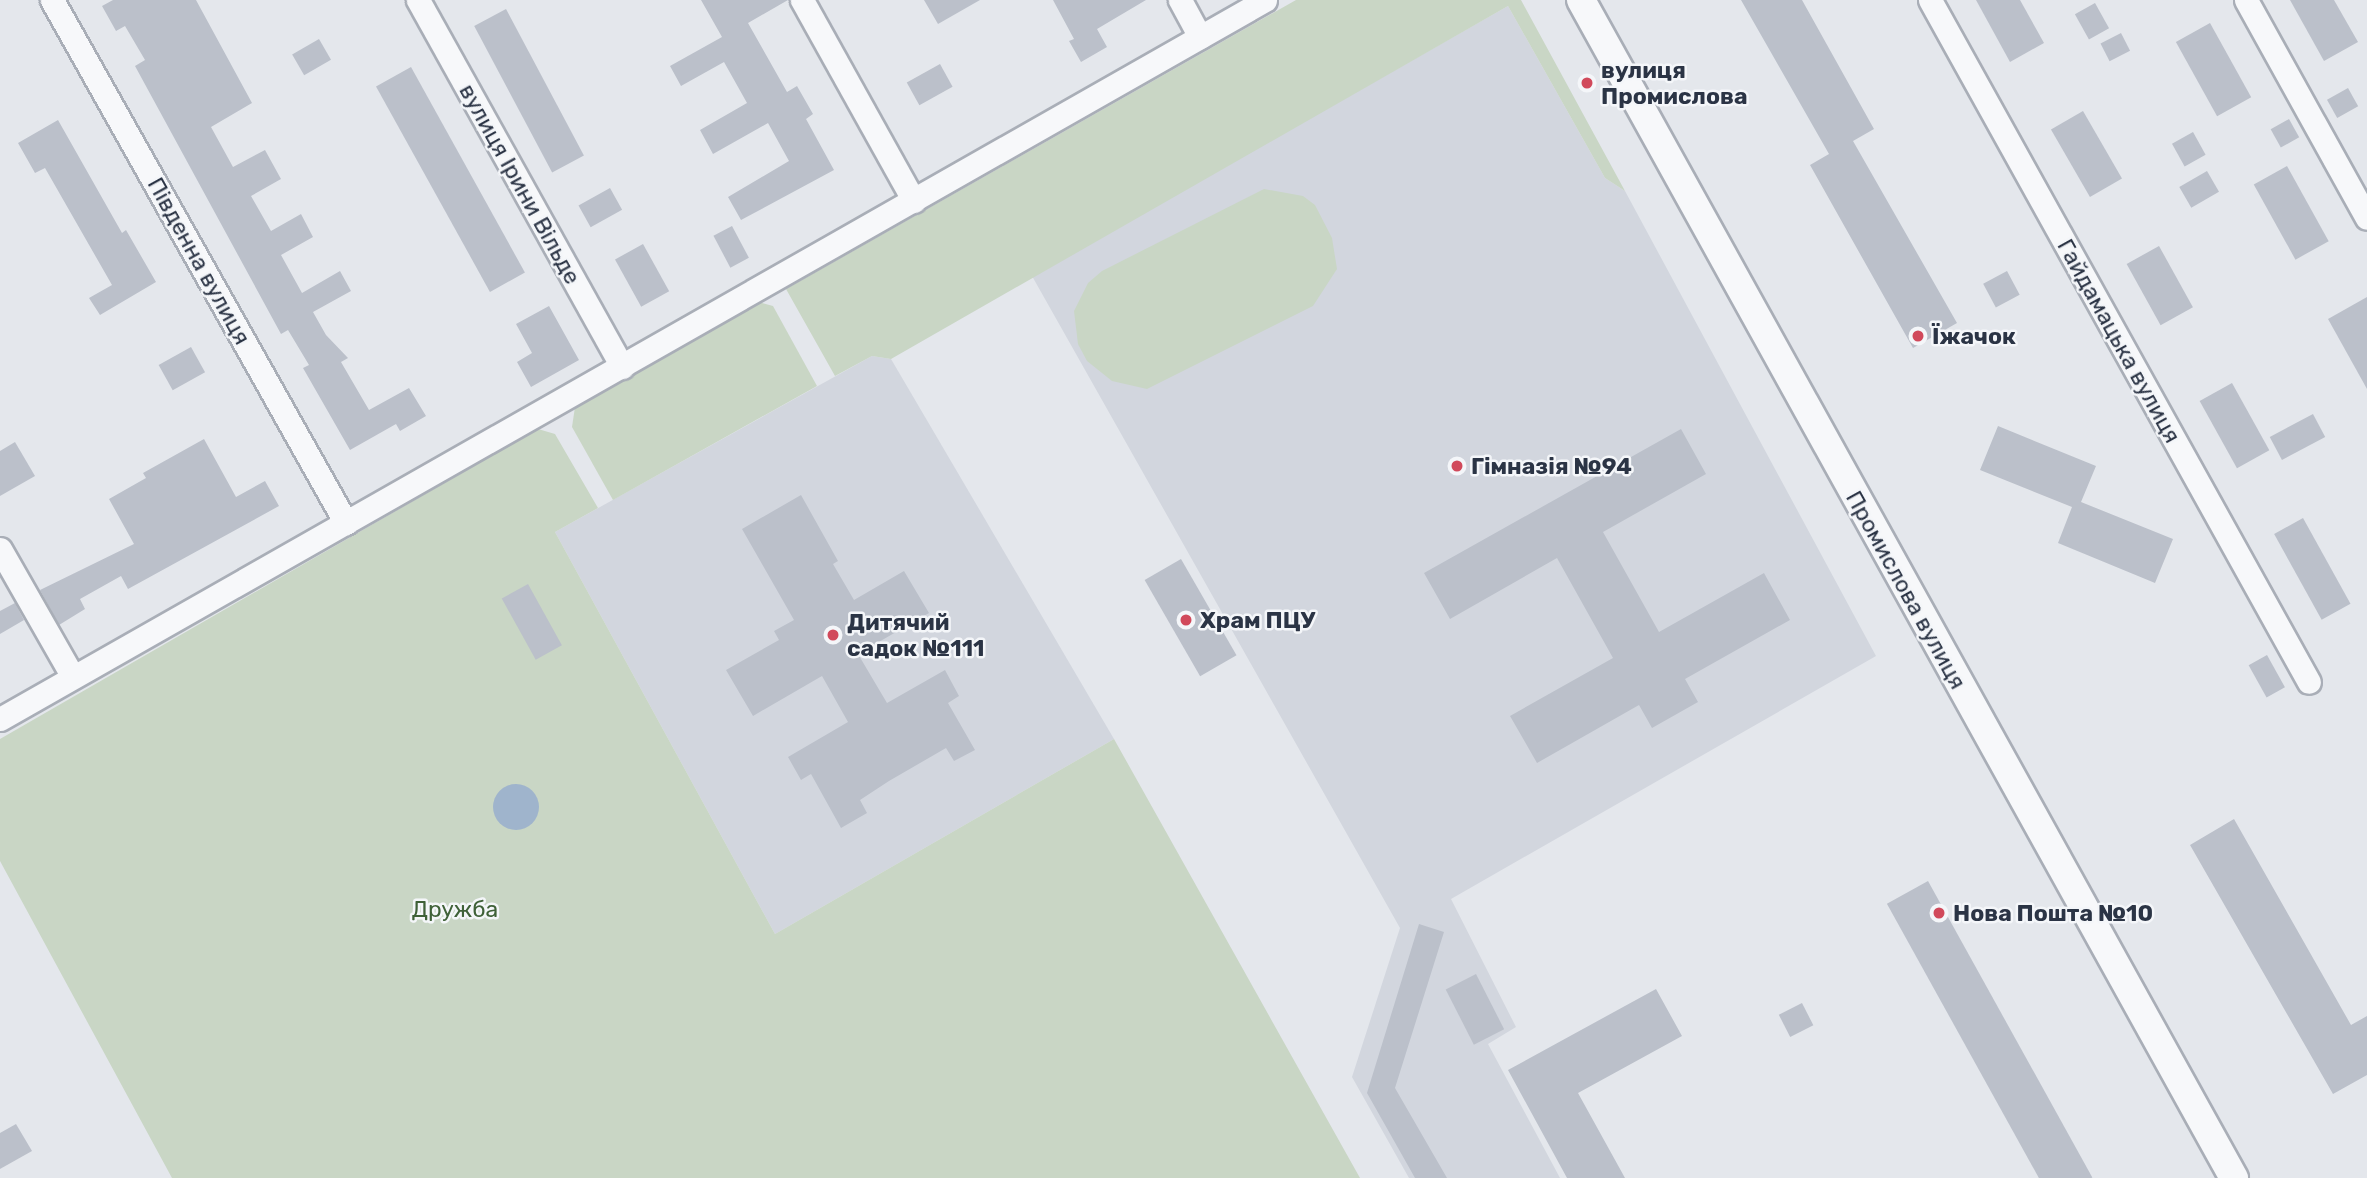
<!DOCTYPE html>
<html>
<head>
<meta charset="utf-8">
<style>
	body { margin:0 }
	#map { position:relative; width:2367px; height:1178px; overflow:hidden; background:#e4e7ec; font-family:Rubik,sans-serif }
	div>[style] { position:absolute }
	.built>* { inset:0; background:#d2d6de }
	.green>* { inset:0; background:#c9d6c5 }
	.water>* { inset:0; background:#9fb4cc }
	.round { border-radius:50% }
	.building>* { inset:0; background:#bbc0ca; transform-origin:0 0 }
	.roads { filter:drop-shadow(2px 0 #a9aeb7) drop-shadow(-2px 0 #a9aeb7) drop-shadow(0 2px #a9aeb7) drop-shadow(0 -2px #a9aeb7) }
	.minor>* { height:23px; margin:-11.5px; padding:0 11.5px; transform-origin:11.5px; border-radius:11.5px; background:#f7f8fa }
	.tertiary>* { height:28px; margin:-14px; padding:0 14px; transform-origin:14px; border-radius:14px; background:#f7f8fa }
	.dots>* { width:19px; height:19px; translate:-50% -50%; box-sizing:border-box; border:4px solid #f4f6f9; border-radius:50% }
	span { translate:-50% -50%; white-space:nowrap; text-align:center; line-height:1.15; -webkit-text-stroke:5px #f4f6f9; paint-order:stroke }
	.poi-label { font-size:23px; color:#2b3445; font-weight:700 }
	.left { translate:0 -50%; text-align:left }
	.street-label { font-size:23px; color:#2b3445 }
	.park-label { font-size:23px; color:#3f6138 }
</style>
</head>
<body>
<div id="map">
	<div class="built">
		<i style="clip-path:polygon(1508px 6px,1605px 178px,1625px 191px,1876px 656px,1451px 899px,1516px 1027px,1488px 1044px,1560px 1178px,1409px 1178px,1352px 1077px,1400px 928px,1032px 276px)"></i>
		<i style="clip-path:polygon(872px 356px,891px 359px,1114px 739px,775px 934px,555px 532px)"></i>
	</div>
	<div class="green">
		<i style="clip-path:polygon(1296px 0,1521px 0,1625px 191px,1605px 178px,1508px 6px,891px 359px,872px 356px,835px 376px,786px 289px)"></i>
		<i style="clip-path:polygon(1264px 189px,1303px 196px,1315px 205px,1332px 238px,1337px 269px,1313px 306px,1147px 389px,1112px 381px,1087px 361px,1078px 344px,1074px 311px,1088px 283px,1102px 271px)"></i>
		<i style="clip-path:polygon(758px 302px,773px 306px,817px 386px,613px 500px,572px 427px,575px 407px)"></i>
		<i style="clip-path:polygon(538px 429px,555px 434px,598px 508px,555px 532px,775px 934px,1114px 739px,1360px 1178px,172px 1178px,0 861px,0 739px)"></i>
	</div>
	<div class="water">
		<i class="round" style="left:493px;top:784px;width:46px;height:46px"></i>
	</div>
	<div class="building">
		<i style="clip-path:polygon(113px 0,196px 0,252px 103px,211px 127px,233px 167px,265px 150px,281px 179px,251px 196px,271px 231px,301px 214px,313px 237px,281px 255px,302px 293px,340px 271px,351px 291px,313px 312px,326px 335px,348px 358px,341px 362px,369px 410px,409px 388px,426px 416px,400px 431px,396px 424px,350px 450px,303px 368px,309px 365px,288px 330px,281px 334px,135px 66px,145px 60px,125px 26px,116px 31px,102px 6px)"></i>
		<i style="clip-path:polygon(701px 0,788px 0,748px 23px,787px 92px,797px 86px,813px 114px,806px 119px,834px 170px,741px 220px,728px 197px,789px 161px,768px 123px,713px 154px,700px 130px,747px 103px,724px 62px,681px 86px,670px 66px,722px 37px)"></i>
		<i style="clip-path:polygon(924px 0,980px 0,938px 24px)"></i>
		<i style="clip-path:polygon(1053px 0,1146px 0,1097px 29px,1107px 47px,1081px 62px,1069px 41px,1074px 39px)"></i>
		<i style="clip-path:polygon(1741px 0,1802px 0,1874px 129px,1853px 141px,1957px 323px,1913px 348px,1810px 165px,1829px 154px)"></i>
		<i style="clip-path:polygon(1976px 0,2020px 0,2044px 43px,2010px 62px)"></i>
		<i style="clip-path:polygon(2290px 0,2334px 0,2358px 42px,2324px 61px)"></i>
		<i style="left:2095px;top:3px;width:29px;height:23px;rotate:61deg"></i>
		<i style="left:506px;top:9px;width:166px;height:36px;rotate:62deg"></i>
		<i style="left:2210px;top:23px;width:85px;height:39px;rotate:61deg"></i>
		<i style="left:2121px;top:33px;width:20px;height:23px;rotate:63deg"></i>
		<i style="left:319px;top:39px;width:24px;height:31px;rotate:60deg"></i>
		<i style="left:940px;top:64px;width:26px;height:38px;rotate:61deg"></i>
		<i style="left:411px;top:67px;width:235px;height:40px;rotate:61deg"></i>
		<i style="left:2348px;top:88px;width:21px;height:24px;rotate:61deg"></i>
		<i style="left:2083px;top:111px;width:78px;height:37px;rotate:60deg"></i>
		<i style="left:2289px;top:119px;width:21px;height:21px;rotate:61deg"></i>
		<i style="clip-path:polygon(58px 120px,122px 233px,126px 230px,156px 282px,100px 315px,89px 298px,112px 285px,45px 168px,35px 173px,18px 143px)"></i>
		<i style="left:2193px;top:132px;width:26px;height:24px;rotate:61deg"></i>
		<i style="left:2287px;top:166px;width:86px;height:38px;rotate:61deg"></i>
		<i style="left:2207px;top:171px;width:24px;height:32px;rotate:60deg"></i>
		<i style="left:610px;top:188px;width:25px;height:36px;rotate:61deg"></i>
		<i style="left:732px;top:226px;width:36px;height:21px;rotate:62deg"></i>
		<i style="left:643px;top:244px;width:54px;height:32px;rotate:61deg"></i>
		<i style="left:2159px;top:246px;width:70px;height:37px;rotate:61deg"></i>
		<i style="left:2007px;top:271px;width:27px;height:27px;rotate:62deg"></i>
		<i style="clip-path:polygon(2367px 297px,2367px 389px,2328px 319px)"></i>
		<i style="clip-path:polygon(549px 306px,579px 360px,531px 387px,517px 362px,532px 353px,516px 324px)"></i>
		<i style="left:191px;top:347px;width:29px;height:37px;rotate:61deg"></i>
		<i style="left:2232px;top:383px;width:77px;height:37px;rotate:61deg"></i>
		<i style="left:2313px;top:414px;width:26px;height:49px;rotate:62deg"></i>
		<i style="clip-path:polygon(1998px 426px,2096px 466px,2081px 502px,2173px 539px,2155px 583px,2058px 543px,2072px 507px,1980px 470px)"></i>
		<i style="clip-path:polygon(1681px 429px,1706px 474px,1603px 532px,1659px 632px,1764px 573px,1790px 620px,1685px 679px,1698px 702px,1652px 728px,1639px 705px,1537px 763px,1510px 716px,1613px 658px,1557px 558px,1450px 619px,1424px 573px)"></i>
		<i style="clip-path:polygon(204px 439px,236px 497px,265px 481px,279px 506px,128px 589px,121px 576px,80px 599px,85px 609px,59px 625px,40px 590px,134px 544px,109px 499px,146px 478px,143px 473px)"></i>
		<i style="clip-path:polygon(15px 442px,35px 476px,0 496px,0 451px)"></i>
		<i style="clip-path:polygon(801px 495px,838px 561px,833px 564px,854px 600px,904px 571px,929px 613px,858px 654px,887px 703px,945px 670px,959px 696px,948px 703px,975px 750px,954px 761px,946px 748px,889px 781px,860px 800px,867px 813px,841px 828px,811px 774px,801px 780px,788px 757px,848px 722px,822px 676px,753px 716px,726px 670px,779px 640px,774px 631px,794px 620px,742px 529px)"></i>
		<i style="left:2303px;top:518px;width:98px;height:33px;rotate:61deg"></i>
		<i style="left:1181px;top:559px;width:111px;height:42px;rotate:60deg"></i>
		<i style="left:528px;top:584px;width:70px;height:30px;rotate:61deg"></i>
		<i style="clip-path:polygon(15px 603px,24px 620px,0 634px,0 611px)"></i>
		<i style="left:2267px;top:655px;width:37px;height:21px;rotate:61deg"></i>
		<i style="clip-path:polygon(2234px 819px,2351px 1025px,2367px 1016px,2367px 1075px,2333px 1094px,2190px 845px)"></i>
		<i style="left:1928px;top:881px;width:339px;height:47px;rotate:61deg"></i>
		<i style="clip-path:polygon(1419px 924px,1444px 932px,1395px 1088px,1447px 1178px,1415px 1178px,1367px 1093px)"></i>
		<i style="left:1476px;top:974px;width:62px;height:34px;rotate:63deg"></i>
		<i style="clip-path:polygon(1656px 989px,1682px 1036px,1578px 1093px,1625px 1178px,1567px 1178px,1508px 1070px)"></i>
		<i style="left:1802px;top:1003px;width:25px;height:26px;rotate:63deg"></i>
		<i style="clip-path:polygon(16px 1124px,32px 1151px,0 1169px,0 1133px)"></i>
	</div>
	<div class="roads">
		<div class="minor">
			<i style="left:52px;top:0;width:600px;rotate:60.66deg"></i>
			<i style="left:418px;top:0;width:420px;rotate:60.9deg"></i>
			<i style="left:802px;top:0;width:230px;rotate:60.9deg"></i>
			<i style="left:1180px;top:0;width:42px;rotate:61.6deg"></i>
			<i style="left:1930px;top:0;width:780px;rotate:60.94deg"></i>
			<i style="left:2246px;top:0;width:249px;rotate:61deg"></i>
			<i style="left:0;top:549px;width:147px;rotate:60.3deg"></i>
			<i style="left:0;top:719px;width:1455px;rotate:-29.61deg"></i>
		</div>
		<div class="tertiary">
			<i style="left:1581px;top:0;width:1347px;rotate:61deg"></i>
		</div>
	</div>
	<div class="dots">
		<i style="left:1587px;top:83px;background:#d1495b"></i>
		<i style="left:1918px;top:336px;background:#d1495b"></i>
		<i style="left:1457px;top:466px;background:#d1495b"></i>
		<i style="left:1186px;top:620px;background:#d1495b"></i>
		<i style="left:833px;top:635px;background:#d1495b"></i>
		<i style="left:1939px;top:913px;background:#d1495b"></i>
	</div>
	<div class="poi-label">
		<span class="left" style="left:1601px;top:83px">вулиця<br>Промислова</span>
		<span class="left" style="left:1932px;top:336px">Їжачок</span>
		<span class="left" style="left:1471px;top:466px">Гімназія №94</span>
		<span class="left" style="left:1200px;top:620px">Храм ПЦУ</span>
		<span class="left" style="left:847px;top:635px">Дитячий<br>садок №111</span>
		<span class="left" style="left:1953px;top:913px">Нова Пошта №10</span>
	</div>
	<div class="street-label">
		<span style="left:520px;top:184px;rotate:61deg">вулиця Ірини Вільде</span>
		<span style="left:199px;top:261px;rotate:61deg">Південна вулиця</span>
		<span style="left:2119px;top:341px;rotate:61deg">Гайдамацька вулиця</span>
		<span style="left:1906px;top:590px;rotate:61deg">Промислова вулиця</span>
	</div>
	<div class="park-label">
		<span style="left:455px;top:909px">Дружба</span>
	</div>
</div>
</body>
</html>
